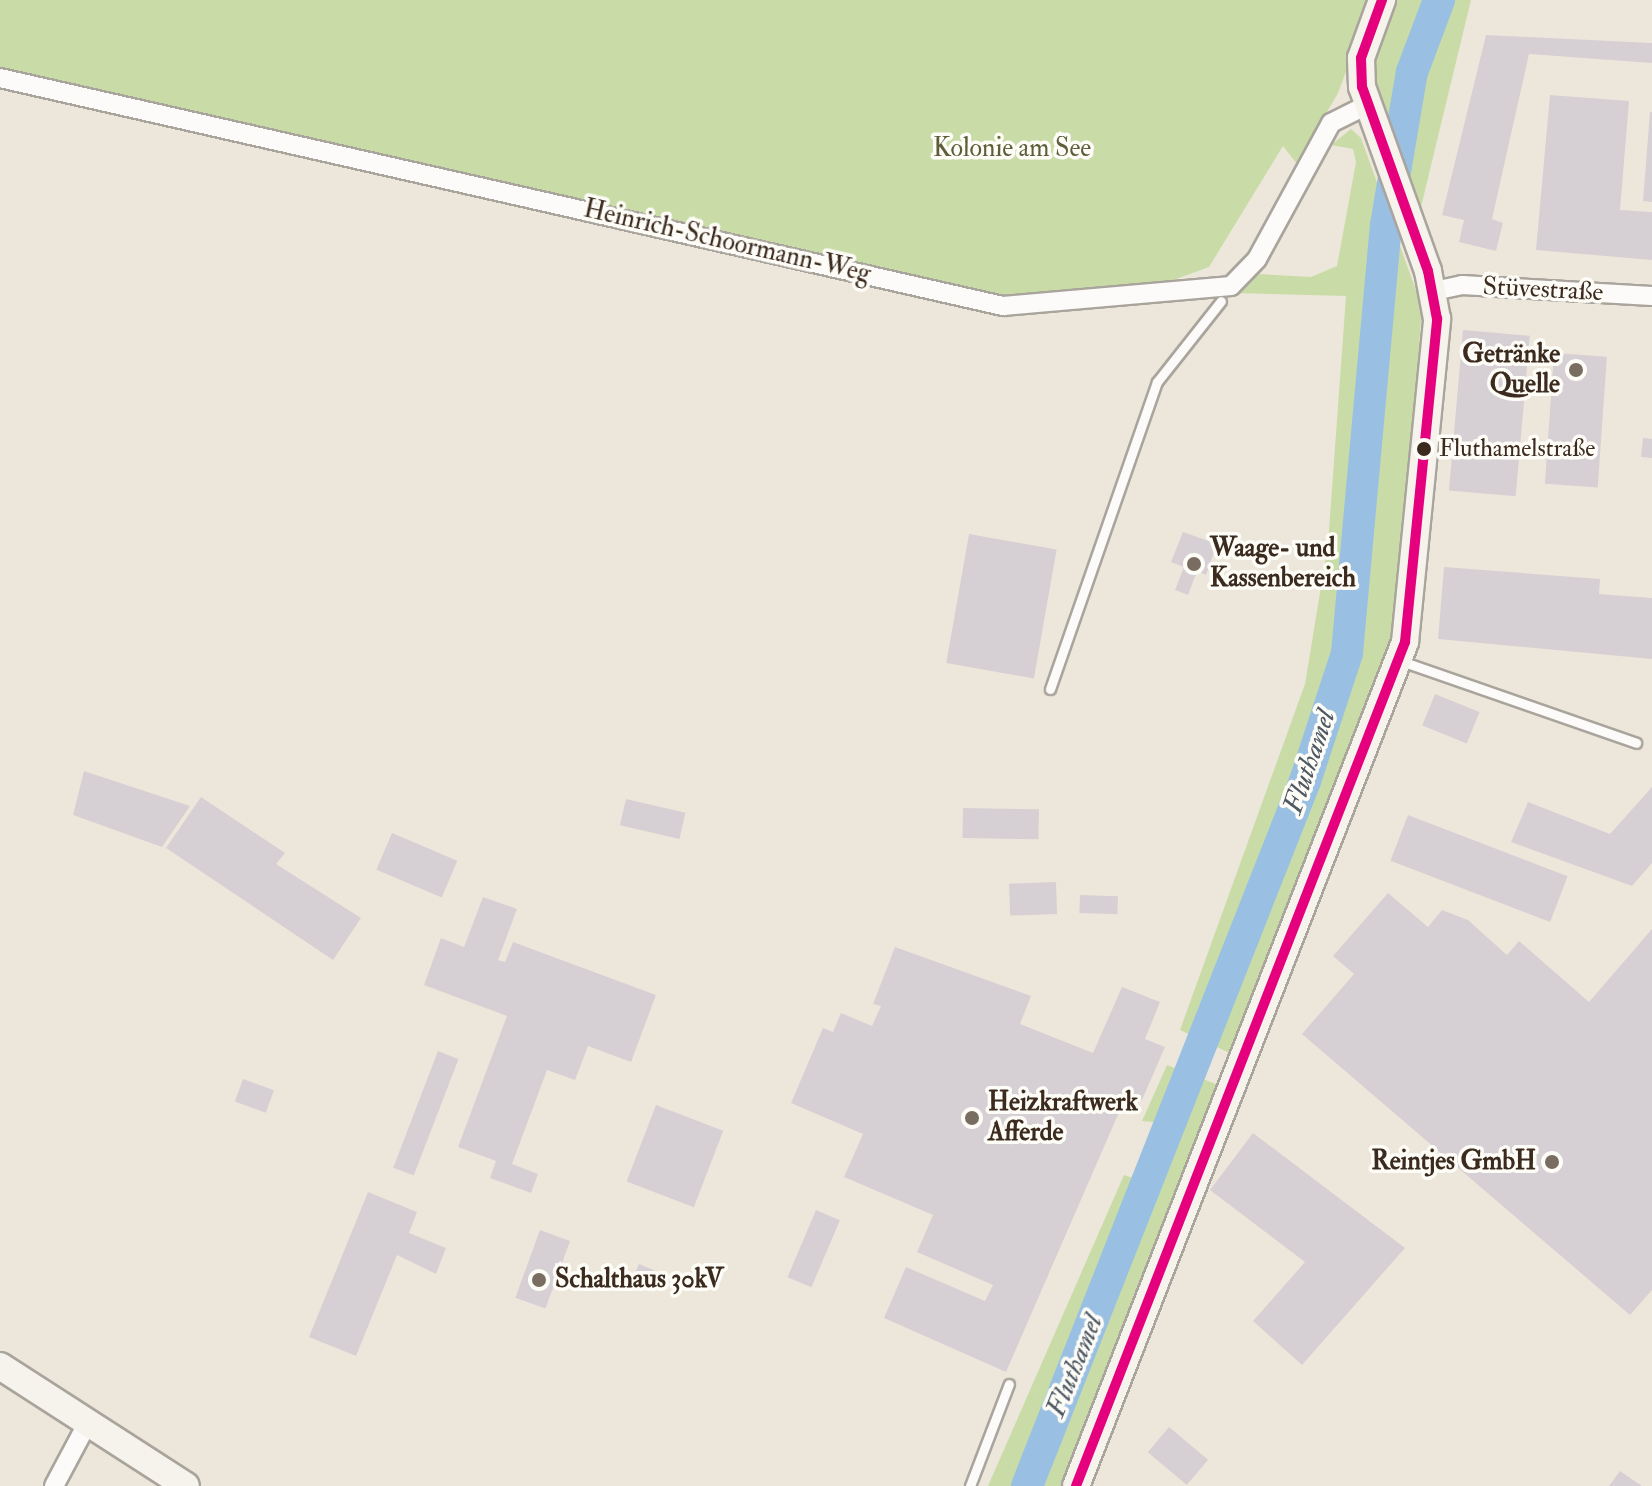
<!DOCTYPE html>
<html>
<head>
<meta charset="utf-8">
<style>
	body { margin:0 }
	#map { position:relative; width:1652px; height:1486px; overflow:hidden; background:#ede7db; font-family:"IM FELL Double Pica",serif }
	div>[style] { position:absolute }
	.green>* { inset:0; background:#c9dca7 }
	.river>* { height:32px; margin:-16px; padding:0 16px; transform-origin:16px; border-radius:16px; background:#99c0e2 }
	.building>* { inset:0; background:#d6d0d4; transform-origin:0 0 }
	.roads { filter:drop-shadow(2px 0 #a9a49c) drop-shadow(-2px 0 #a9a49c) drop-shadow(0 2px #a9a49c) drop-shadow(0 -2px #a9a49c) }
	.service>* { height:9px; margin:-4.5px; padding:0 4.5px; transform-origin:4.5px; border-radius:4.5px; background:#fcfbfa }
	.minor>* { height:18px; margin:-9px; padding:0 9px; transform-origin:9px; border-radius:9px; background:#fcfbfa }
	.secondary>* { height:26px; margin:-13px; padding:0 13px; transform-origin:13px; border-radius:13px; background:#f6f2ec }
	.bus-1>* { height:10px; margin:-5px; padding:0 5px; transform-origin:5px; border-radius:5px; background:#e5007d }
	.dots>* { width:22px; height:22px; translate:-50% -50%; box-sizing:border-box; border:4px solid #fdfcf7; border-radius:50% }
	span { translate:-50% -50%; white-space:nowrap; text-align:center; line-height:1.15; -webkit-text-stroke:7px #fdfcf7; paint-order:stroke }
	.bus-label { font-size:24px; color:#3b2a1e }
	.left { translate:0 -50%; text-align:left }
	.park-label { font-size:26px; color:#5d5d3a }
	.street-label { font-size:26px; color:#3b2a1e }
	.poi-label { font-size:26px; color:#3b2a1e; font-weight:700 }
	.right { translate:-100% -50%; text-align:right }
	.water-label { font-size:28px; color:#4f5964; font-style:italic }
</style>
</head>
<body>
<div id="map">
	<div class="green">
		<i style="clip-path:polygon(0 0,1373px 0,1338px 93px,1297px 164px,1283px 146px,1209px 267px,1165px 283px,1005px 301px,0 73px)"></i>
		<i style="clip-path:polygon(1397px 0,1471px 0,1421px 207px,1376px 93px,1375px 59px)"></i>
		<i style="clip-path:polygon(1351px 129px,1361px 138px,1422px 307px,1400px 610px,1385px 684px,1234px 1055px,1180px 1030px,1305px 684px,1328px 544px,1346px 296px,1235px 293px,1259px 274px,1311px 277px,1337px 266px,1356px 162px,1353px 149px,1331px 145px)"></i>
		<i style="clip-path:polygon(1167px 1065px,1221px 1086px,1062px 1486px,988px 1486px,1124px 1175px,1136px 1179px,1147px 1145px,1157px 1141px,1163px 1123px,1142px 1121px)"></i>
	</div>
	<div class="river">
		<i style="left:1027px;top:1486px;width:758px;rotate:-68.48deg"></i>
		<i style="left:1305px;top:781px;width:135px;rotate:-71.8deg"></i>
		<i style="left:1347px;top:653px;width:430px;rotate:-84.8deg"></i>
		<i style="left:1386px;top:225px;width:155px;rotate:-80.4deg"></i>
		<i style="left:1412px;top:72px;width:77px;rotate:-69.4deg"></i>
	</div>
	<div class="building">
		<i style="clip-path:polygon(1486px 35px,1652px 43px,1652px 63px,1529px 54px,1492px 219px,1503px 223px,1496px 251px,1459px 242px,1464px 220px,1442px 215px)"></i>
		<i style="clip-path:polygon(1550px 95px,1629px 101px,1620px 210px,1652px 212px,1652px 260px,1536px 250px)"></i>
		<i style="clip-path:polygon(1650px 112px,1652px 112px,1652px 202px,1643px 201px)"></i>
		<i style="left:1463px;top:330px;width:67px;height:161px;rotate:5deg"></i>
		<i style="left:1554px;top:353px;width:53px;height:131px;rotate:4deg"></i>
		<i style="clip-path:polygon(1643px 438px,1652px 439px,1652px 458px,1641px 457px)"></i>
		<i style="clip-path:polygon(1183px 532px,1217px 544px,1206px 575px,1197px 571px,1188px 595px,1175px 590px,1184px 567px,1171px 562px)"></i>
		<i style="left:969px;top:534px;width:89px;height:131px;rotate:10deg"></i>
		<i style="clip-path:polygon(1444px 567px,1600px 579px,1599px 594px,1652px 598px,1652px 659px,1438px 639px)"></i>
		<i style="left:1435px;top:694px;width:48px;height:34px;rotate:22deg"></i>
		<i style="clip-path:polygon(84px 771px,190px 806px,162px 847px,73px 815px)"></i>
		<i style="clip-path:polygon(1652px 787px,1652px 863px,1632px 886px,1511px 842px,1528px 802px,1610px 834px)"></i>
		<i style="clip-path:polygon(201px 797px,285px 853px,276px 864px,361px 918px,333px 960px,166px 848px)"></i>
		<i style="left:626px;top:799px;width:61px;height:27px;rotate:13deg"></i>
		<i style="left:963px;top:808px;width:76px;height:30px;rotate:1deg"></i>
		<i style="left:1408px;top:815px;width:171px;height:49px;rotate:21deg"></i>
		<i style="left:392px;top:833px;width:71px;height:40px;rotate:23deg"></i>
		<i style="left:1056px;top:882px;width:32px;height:47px;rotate:88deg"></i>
		<i style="clip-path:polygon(1388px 893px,1428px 927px,1442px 910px,1468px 920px,1507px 955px,1519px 941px,1589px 1002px,1652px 929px,1652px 1290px,1630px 1315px,1302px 1034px,1354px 974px,1333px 956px)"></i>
		<i style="left:1080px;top:895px;width:38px;height:18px;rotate:2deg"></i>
		<i style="clip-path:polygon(483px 897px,517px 909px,498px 960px,505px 962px,513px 942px,656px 995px,631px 1062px,588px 1046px,575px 1080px,547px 1070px,512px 1164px,538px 1174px,531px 1193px,490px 1178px,496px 1161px,458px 1147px,507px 1016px,424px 985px,441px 938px,464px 947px)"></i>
		<i style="clip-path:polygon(895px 947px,1031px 996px,1020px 1024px,1093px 1053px,1122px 987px,1160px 1002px,1145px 1039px,1165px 1047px,1142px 1100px,1127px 1094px,1006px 1372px,884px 1318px,906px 1267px,985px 1301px,993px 1285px,917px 1252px,933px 1215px,844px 1177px,863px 1134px,791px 1103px,823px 1028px,833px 1032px,841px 1013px,872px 1026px,881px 1006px,873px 1004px)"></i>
		<i style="left:438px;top:1051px;width:22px;height:125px;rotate:21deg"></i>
		<i style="left:243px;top:1079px;width:33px;height:24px;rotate:20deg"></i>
		<i style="left:656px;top:1105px;width:72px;height:82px;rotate:21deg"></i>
		<i style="clip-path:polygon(1253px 1133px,1405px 1248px,1302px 1365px,1253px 1321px,1305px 1262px,1210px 1190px)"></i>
		<i style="clip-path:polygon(368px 1192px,417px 1212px,409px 1233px,446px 1248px,436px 1274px,397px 1255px,356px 1356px,309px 1337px)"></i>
		<i style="left:816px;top:1210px;width:26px;height:73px;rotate:23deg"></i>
		<i style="left:540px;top:1230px;width:32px;height:72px;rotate:20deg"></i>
		<i style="left:639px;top:1264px;width:23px;height:13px;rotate:23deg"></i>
		<i style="left:1169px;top:1427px;width:51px;height:33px;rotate:40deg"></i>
		<i style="clip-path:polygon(1620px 1471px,1642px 1486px,1609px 1486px)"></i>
	</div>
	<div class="roads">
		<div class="service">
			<i style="left:1401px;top:661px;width:249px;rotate:19.2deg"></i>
			<i style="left:1050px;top:689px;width:325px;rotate:-70.8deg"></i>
			<i style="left:1157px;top:382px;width:103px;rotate:-51.7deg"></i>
			<i style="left:970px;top:1486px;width:109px;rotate:-69.1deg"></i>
		</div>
		<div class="minor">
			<i style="left:0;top:78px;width:1029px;rotate:12.81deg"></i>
			<i style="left:1003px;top:306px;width:229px;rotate:-5deg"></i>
			<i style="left:1231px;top:286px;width:37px;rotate:-46deg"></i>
			<i style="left:1257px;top:259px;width:155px;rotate:-61.4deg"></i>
			<i style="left:1331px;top:123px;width:40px;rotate:-26.6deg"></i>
			<i style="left:1434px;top:291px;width:29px;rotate:-12deg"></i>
			<i style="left:1462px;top:285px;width:190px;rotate:3.3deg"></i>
			<i style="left:54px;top:1486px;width:72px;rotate:-62deg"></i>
		</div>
		<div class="secondary">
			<i style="left:0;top:1366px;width:221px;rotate:32.8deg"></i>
			<i style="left:1076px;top:1486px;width:906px;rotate:-68.7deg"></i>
			<i style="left:1405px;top:642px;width:325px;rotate:-84.3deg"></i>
			<i style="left:1437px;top:319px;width:49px;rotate:-100.6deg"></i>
			<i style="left:1428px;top:271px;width:195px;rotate:-109.7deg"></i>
			<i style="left:1362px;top:87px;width:29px;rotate:-92deg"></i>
			<i style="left:1361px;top:58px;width:62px;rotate:-70.1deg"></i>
		</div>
	</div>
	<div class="bus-1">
		<i style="left:1076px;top:1486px;width:906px;rotate:-68.7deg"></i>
		<i style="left:1405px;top:642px;width:325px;rotate:-84.3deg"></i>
		<i style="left:1437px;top:319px;width:49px;rotate:-100.6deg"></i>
		<i style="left:1428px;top:271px;width:195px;rotate:-109.7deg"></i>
		<i style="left:1362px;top:87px;width:29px;rotate:-92deg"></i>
		<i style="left:1361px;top:58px;width:62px;rotate:-70.1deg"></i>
	</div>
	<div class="dots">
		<i style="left:1576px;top:370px;background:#796c60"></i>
		<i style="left:1424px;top:449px;background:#3b2a1e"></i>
		<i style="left:1194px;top:564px;background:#796c60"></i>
		<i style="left:972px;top:1118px;background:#796c60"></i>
		<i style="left:1552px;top:1162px;background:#796c60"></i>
		<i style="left:539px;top:1280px;background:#796c60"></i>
	</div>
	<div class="bus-label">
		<span class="left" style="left:1439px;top:449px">Fluthamelstraße</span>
	</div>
	<div class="park-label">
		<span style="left:1012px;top:149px">Kolonie am See</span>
	</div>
	<div class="street-label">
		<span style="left:727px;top:242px;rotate:13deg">Heinrich-Schoormann-Weg</span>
		<span style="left:1543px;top:290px;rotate:3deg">Stüvestraße</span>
	</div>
	<div class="poi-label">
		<span class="right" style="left:1560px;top:370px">Getränke<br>Quelle</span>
		<span class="left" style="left:1210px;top:564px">Waage- und<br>Kassenbereich</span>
		<span class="left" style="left:988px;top:1118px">Heizkraftwerk<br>Afferde</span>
		<span class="right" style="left:1536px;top:1162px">Reintjes GmbH</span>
		<span class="left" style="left:555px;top:1280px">Schalthaus 30kV</span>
	</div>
	<div class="water-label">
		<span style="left:1310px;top:762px;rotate:-71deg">Fluthamel</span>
		<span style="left:1075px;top:1366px;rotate:-68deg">Fluthamel</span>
	</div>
</div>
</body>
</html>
